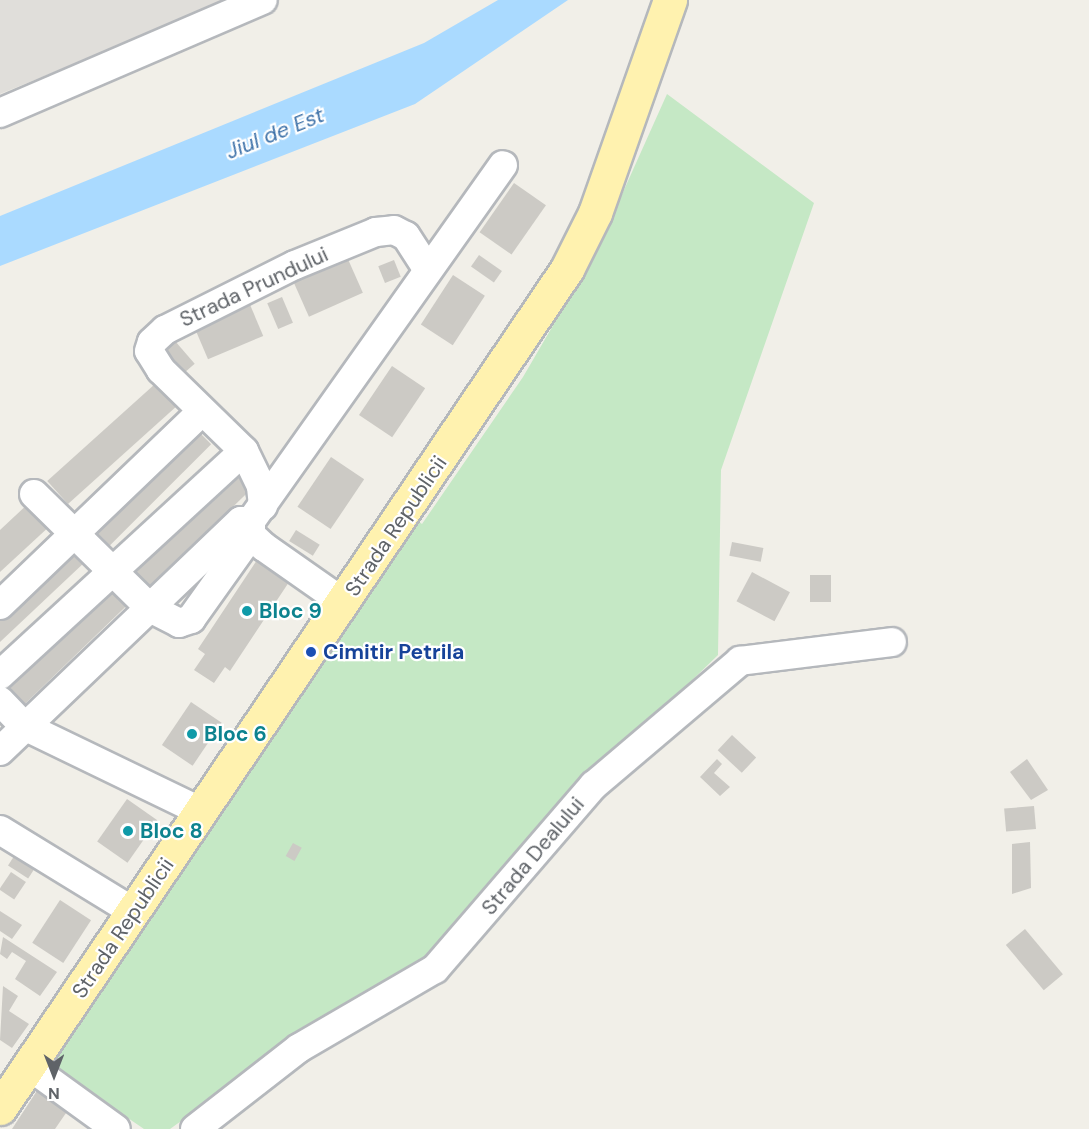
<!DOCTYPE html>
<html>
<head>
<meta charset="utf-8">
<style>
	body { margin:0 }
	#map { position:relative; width:1089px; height:1129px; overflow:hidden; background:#f1efe8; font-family:"DM Sans",sans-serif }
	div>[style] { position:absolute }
	.industrial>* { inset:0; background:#e0deda }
	.green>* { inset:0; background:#c5e8c5 }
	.water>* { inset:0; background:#aadaff }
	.building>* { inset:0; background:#cccac5; transform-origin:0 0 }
	.roads { filter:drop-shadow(2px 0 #b5b8bc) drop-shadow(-2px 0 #b5b8bc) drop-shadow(0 2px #b5b8bc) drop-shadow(0 -2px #b5b8bc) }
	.minor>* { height:28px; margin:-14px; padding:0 14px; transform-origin:14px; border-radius:14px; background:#fff }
	.major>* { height:33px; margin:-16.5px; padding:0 16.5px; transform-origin:16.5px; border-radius:16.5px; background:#fff2af }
	.dots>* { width:16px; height:16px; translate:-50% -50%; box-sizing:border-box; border:3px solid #fff; border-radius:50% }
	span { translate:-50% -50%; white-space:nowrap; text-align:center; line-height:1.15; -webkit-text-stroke:4.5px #fff; paint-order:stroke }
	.street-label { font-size:21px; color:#5f6368 }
	.culture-label { font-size:21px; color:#0d838f; font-weight:700 }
	.left { translate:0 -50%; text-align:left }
	.transit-label { font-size:21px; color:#164399; font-weight:700 }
	.water-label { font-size:22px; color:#4174aa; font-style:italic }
	.north { position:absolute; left:24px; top:1045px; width:60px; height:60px; -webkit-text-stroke:4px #fff; paint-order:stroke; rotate:180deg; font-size:16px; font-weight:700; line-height:24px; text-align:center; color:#5f6368 }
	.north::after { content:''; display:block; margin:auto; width:21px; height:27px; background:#5f6368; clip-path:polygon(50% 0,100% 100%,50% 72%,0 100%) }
</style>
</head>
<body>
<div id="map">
	<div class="industrial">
		<i style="clip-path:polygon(0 0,231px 0,0 94px)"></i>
	</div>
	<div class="green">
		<i style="clip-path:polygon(667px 94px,814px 203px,721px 470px,718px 655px,513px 854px,451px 947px,276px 1053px,170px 1129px,144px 1129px,49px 1064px,414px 518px,422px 524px,523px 377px,597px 250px)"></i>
	</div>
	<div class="water">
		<i style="clip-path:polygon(498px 0,568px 0,415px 104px,0 266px,0 216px,424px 43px)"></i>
	</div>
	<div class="building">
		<i style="left:514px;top:183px;width:39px;height:60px;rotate:35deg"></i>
		<i style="left:479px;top:255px;width:28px;height:14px;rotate:35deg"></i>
		<i style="left:347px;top:257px;width:39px;height:59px;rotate:66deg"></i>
		<i style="left:394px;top:260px;width:18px;height:17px;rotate:68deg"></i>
		<i style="left:453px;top:275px;width:38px;height:59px;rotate:33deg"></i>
		<i style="left:282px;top:297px;width:28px;height:16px;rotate:67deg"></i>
		<i style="left:248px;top:300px;width:39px;height:60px;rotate:67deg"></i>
		<i style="left:175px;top:341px;width:30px;height:21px;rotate:49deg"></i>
		<i style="left:392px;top:366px;width:40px;height:59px;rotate:34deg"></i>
		<i style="left:155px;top:384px;width:31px;height:145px;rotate:48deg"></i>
		<i style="left:197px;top:430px;width:20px;height:144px;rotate:45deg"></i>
		<i style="left:331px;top:457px;width:40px;height:60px;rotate:34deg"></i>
		<i style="left:232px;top:466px;width:30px;height:145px;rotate:46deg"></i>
		<i style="clip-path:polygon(31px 501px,52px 524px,0 572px,0 530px)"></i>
		<i style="left:296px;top:530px;width:28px;height:13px;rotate:32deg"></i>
		<i style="left:732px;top:542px;width:32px;height:14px;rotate:11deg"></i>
		<i style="clip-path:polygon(73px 546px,86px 561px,0 642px,0 615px)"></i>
		<i style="clip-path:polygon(263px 551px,295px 573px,230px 671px,225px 667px,214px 683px,194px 670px,205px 654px,198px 649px)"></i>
		<i style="left:752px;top:572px;width:43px;height:33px;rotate:28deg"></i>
		<i style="left:831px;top:575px;width:27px;height:21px;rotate:90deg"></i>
		<i style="left:107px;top:583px;width:30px;height:144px;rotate:46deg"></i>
		<i style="left:191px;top:702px;width:37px;height:52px;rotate:34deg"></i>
		<i style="left:732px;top:735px;width:33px;height:21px;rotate:43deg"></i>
		<i style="clip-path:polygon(717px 759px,722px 764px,714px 773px,730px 787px,720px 796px,700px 777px)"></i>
		<i style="clip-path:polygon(1027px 759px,1048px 790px,1031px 800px,1010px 772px)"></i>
		<i style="left:127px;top:799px;width:37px;height:52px;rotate:35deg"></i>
		<i style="left:1034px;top:806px;width:23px;height:30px;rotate:85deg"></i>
		<i style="clip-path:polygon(1030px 842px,1031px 888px,1012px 894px,1012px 844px)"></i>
		<i style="left:293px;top:843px;width:10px;height:15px;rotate:29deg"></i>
		<i style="left:20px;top:847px;width:24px;height:22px;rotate:33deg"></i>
		<i style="left:11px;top:872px;width:18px;height:21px;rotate:34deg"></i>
		<i style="left:60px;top:900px;width:37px;height:51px;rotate:33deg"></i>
		<i style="clip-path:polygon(0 911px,22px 925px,12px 939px,0 931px)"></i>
		<i style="left:1025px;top:929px;width:59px;height:25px;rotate:50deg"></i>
		<i style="clip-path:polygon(3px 937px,57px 972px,40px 996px,15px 979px,26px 961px,12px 952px,7px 959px,0 954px)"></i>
		<i style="clip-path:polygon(3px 986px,18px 996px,9px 1011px,29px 1024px,12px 1048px,0 1040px)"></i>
		<i style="clip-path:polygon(44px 1080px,75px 1100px,55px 1129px,12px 1129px)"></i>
	</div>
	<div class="roads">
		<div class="minor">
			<i style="left:0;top:113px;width:286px;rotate:-23.3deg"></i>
			<i style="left:34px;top:494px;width:163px;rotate:44.5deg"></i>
			<i style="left:150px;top:608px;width:33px;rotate:27deg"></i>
			<i style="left:179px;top:623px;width:13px;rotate:-18deg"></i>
			<i style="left:191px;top:619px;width:103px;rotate:-54.5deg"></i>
			<i style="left:263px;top:506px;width:20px;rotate:-96deg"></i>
			<i style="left:261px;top:486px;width:39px;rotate:-116deg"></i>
			<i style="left:244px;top:451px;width:116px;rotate:-135.7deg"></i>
			<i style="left:161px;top:370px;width:22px;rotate:-122deg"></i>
			<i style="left:149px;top:351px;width:9px;rotate:-72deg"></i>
			<i style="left:152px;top:342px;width:18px;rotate:-43deg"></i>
			<i style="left:165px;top:330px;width:145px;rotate:-26.6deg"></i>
			<i style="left:295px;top:265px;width:87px;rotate:-22.2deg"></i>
			<i style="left:376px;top:232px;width:18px;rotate:-6deg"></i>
			<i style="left:394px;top:230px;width:13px;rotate:27deg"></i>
			<i style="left:406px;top:236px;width:40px;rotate:57.1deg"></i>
			<i style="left:344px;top:603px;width:98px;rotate:-145deg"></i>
			<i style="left:264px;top:547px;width:18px;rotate:-137deg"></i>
			<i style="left:251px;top:535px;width:14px;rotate:-90deg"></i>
			<i style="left:251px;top:521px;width:436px;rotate:-54.7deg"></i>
			<i style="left:0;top:605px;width:279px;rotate:-43.8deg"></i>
			<i style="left:0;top:675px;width:331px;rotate:-42.6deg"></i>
			<i style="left:0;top:701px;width:35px;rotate:46deg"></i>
			<i style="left:24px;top:726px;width:198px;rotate:25.8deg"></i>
			<i style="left:0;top:751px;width:333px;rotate:-43.7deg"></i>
			<i style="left:241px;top:521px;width:10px"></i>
			<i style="left:0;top:830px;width:157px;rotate:31.5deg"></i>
			<i style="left:29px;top:1066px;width:107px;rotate:35.9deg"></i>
			<i style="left:195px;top:1129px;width:132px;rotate:-37.9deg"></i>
			<i style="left:299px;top:1048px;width:157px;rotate:-30.2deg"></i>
			<i style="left:435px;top:969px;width:243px;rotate:-49.2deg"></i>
			<i style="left:594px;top:785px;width:192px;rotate:-40.3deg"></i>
			<i style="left:740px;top:661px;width:153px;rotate:-7.1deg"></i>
		</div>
		<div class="major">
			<i style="left:0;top:1108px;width:1013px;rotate:-55.95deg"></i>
			<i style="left:567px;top:269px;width:63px;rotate:-63.4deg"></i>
			<i style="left:595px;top:213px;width:226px;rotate:-70.6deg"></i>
		</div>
	</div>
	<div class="dots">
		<i style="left:247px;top:611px;background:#0f9aa8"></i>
		<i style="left:311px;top:652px;background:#1a4fb4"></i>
		<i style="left:192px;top:734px;background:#0f9aa8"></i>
		<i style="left:128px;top:831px;background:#0f9aa8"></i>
	</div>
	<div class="street-label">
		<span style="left:254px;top:287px;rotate:-25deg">Strada Prundului</span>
		<span style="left:396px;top:526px;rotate:-56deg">Strada Republicii</span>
		<span style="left:533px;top:856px;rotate:-50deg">Strada Dealului</span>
		<span style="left:123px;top:928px;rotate:-56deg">Strada Republicii</span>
	</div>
	<div class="culture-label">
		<span class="left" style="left:259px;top:611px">Bloc 9</span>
		<span class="left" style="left:204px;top:734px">Bloc 6</span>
		<span class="left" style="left:140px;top:831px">Bloc 8</span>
	</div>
	<div class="transit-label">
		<span class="left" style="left:323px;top:652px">Cimitir Petrila</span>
	</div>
	<div class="water-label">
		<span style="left:275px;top:133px;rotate:-22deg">Jiul de Est</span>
	</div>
	<div class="north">N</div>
</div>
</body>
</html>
